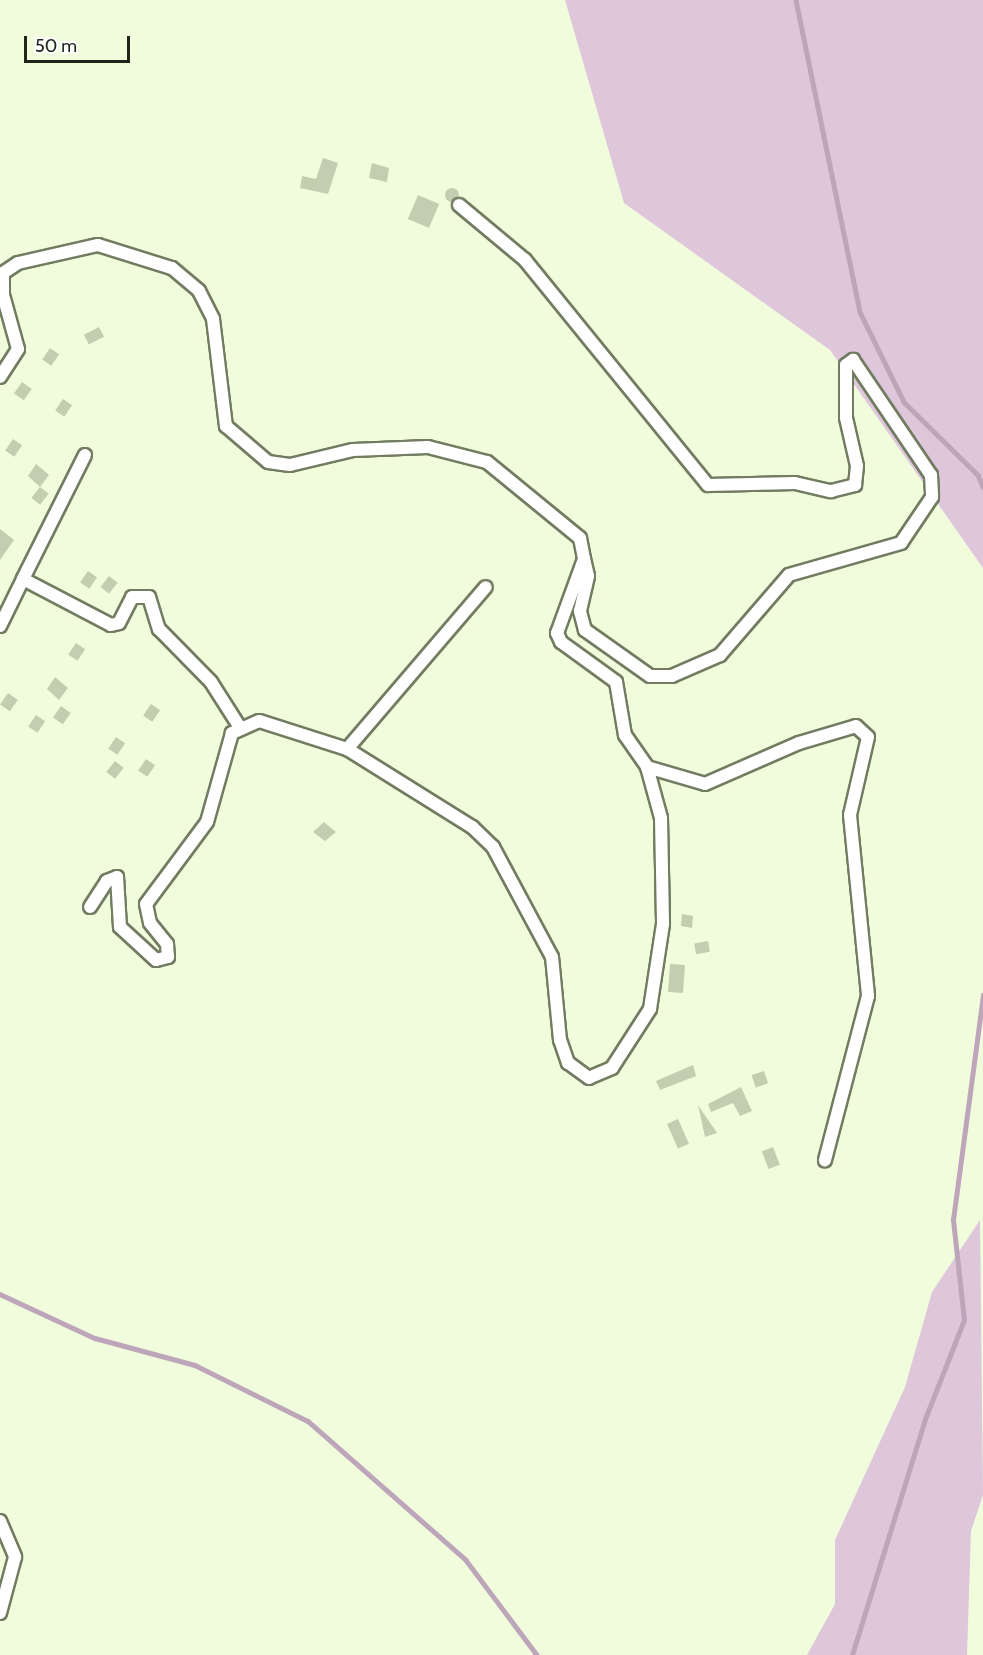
<!DOCTYPE html>
<html>
<head>
<meta charset="utf-8">
<style>
	body { margin:0 }
	#map { position:relative; width:983px; height:1655px; overflow:hidden; background:#f1fcdd; font-family:Cabin,sans-serif }
	div>[style] { position:absolute }
	.green>* { inset:0; background:#dec6db }
	.stream>* { height:4.5px; margin:-2.25px; padding:0 2.25px; transform-origin:2.25px; border-radius:2.25px; background:#bda5ba }
	.building>* { inset:0; background:#c3ceb1; transform-origin:0 0 }
	.round { border-radius:50% }
	.roads { filter:drop-shadow(2px 0 #727c61) drop-shadow(-2px 0 #727c61) drop-shadow(0 2px #727c61) drop-shadow(0 -2px #727c61) }
	.minor>* { height:12px; margin:-6px; padding:0 6px; transform-origin:6px; border-radius:6px; background:#fff }
	span { translate:-50% -50%; white-space:nowrap; text-align:center; line-height:1.15; -webkit-text-stroke:4.5px #fff; paint-order:stroke }
	.scale { position:absolute; left:24px; top:36px; width:106px; height:27px; box-sizing:border-box; border:3px solid #202419; border-top:0; padding-left:8px; font-size:18px; line-height:21px; white-space:nowrap; color:#202419; -webkit-text-stroke:4px #fff; paint-order:stroke }
</style>
</head>
<body>
<div id="map">
	<div class="green">
		<i style="clip-path:polygon(565px 0,983px 0,983px 568px,830px 350px,624px 203px)"></i>
		<i style="clip-path:polygon(980px 1220px,983px 1495px,971px 1531px,967px 1655px,807px 1655px,835px 1604px,835px 1540px,905px 1387px,932px 1292px)"></i>
	</div>
	<div class="stream">
		<i style="left:796px;top:0;width:318px;rotate:78.4deg"></i>
		<i style="left:860px;top:312px;width:100px;rotate:63.9deg"></i>
		<i style="left:904px;top:402px;width:104px;rotate:44.6deg"></i>
		<i style="left:978px;top:475px;width:13px;rotate:67deg"></i>
		<i style="left:0;top:1294px;width:105px;rotate:24.9deg"></i>
		<i style="left:95px;top:1338px;width:104px;rotate:15.1deg"></i>
		<i style="left:195px;top:1365px;width:126px;rotate:26.4deg"></i>
		<i style="left:308px;top:1421px;width:210px;rotate:41.3deg"></i>
		<i style="left:466px;top:1560px;width:119px;rotate:53.2deg"></i>
		<i style="left:852px;top:1655px;width:247px;rotate:-72.8deg"></i>
		<i style="left:925px;top:1419px;width:106px;rotate:-68.5deg"></i>
		<i style="left:964px;top:1320px;width:101px;rotate:-96.3deg"></i>
		<i style="left:953px;top:1220px;width:227px;rotate:-82.4deg"></i>
	</div>
	<div class="building">
		<i style="clip-path:polygon(323px 158px,338px 163px,328px 194px,300px 188px,302px 176px,316px 179px)"></i>
		<i style="clip-path:polygon(372px 163px,389px 168px,387px 182px,369px 178px)"></i>
		<i class="round" style="left:445px;top:188px;width:14px;height:14px"></i>
		<i style="left:418px;top:195px;width:23px;height:26px;rotate:23deg"></i>
		<i style="left:99px;top:327px;width:11px;height:17px;rotate:63deg"></i>
		<i style="left:50px;top:348px;width:11px;height:14px;rotate:34deg"></i>
		<i style="left:22px;top:382px;width:12px;height:14px;rotate:35deg"></i>
		<i style="left:63px;top:399px;width:11px;height:14px;rotate:34deg"></i>
		<i style="left:13px;top:439px;width:11px;height:14px;rotate:34deg"></i>
		<i style="clip-path:polygon(36px 464px,49px 475px,40px 487px,28px 476px)"></i>
		<i style="left:40px;top:487px;width:11px;height:14px;rotate:38deg"></i>
		<i style="clip-path:polygon(0 529px,14px 540px,0 560px)"></i>
		<i style="left:88px;top:571px;width:11px;height:14px;rotate:34deg"></i>
		<i style="left:109px;top:576px;width:11px;height:14px;rotate:38deg"></i>
		<i style="left:76px;top:643px;width:11px;height:14px;rotate:34deg"></i>
		<i style="clip-path:polygon(55px 677px,68px 688px,59px 700px,47px 689px)"></i>
		<i style="left:8px;top:693px;width:12px;height:14px;rotate:35deg"></i>
		<i style="left:151px;top:704px;width:11px;height:14px;rotate:34deg"></i>
		<i style="left:61px;top:706px;width:12px;height:14px;rotate:35deg"></i>
		<i style="left:36px;top:715px;width:11px;height:14px;rotate:34deg"></i>
		<i style="left:116px;top:737px;width:11px;height:14px;rotate:34deg"></i>
		<i style="left:146px;top:759px;width:11px;height:14px;rotate:34deg"></i>
		<i style="left:115px;top:761px;width:11px;height:14px;rotate:38deg"></i>
		<i style="clip-path:polygon(324px 822px,336px 832px,325px 841px,313px 832px)"></i>
		<i style="clip-path:polygon(682px 914px,693px 916px,692px 928px,681px 926px)"></i>
		<i style="left:708px;top:941px;width:11px;height:14px;rotate:80deg"></i>
		<i style="left:670px;top:964px;width:15px;height:28px;rotate:4deg"></i>
		<i style="clip-path:polygon(693px 1065px,696px 1076px,660px 1090px,656px 1081px)"></i>
		<i style="left:764px;top:1071px;width:13px;height:13px;rotate:72deg"></i>
		<i style="clip-path:polygon(741px 1087px,752px 1111px,740px 1116px,733px 1103px,711px 1112px,708px 1104px)"></i>
		<i style="clip-path:polygon(698px 1105px,717px 1133px,705px 1137px)"></i>
		<i style="left:678px;top:1119px;width:27px;height:12px;rotate:66deg"></i>
		<i style="left:773px;top:1147px;width:19px;height:12px;rotate:69deg"></i>
	</div>
	<div class="roads">
		<div class="minor">
			<i style="left:459px;top:205px;width:86px;rotate:39.8deg"></i>
			<i style="left:525px;top:260px;width:290px;rotate:50.9deg"></i>
			<i style="left:708px;top:485px;width:87px;rotate:-1.3deg"></i>
			<i style="left:795px;top:483px;width:37px;rotate:13deg"></i>
			<i style="left:831px;top:491px;width:25px;rotate:-14deg"></i>
			<i style="left:855px;top:485px;width:19px;rotate:-84deg"></i>
			<i style="left:857px;top:466px;width:49px;rotate:-102.9deg"></i>
			<i style="left:846px;top:418px;width:53px;rotate:-90deg"></i>
			<i style="left:846px;top:365px;width:9px;rotate:-36deg"></i>
			<i style="left:853px;top:360px;width:139px;rotate:55.9deg"></i>
			<i style="left:931px;top:475px;width:22px;rotate:87deg"></i>
			<i style="left:932px;top:497px;width:55px;rotate:124deg"></i>
			<i style="left:901px;top:543px;width:116px;rotate:164.1deg"></i>
			<i style="left:789px;top:575px;width:106px;rotate:130.8deg"></i>
			<i style="left:720px;top:655px;width:52px;rotate:156.4deg"></i>
			<i style="left:672px;top:676px;width:22px;rotate:180deg"></i>
			<i style="left:650px;top:676px;width:80px;rotate:-144.7deg"></i>
			<i style="left:585px;top:630px;width:20px;rotate:-105deg"></i>
			<i style="left:580px;top:611px;width:36px;rotate:-77deg"></i>
			<i style="left:588px;top:576px;width:17px;rotate:-103deg"></i>
			<i style="left:0;top:377px;width:33px;rotate:-57deg"></i>
			<i style="left:18px;top:349px;width:56px;rotate:-105.5deg"></i>
			<i style="left:3px;top:295px;width:22px;rotate:-90deg"></i>
			<i style="left:3px;top:273px;width:18px;rotate:-34deg"></i>
			<i style="left:18px;top:263px;width:82px;rotate:-12.7deg"></i>
			<i style="left:98px;top:245px;width:77px;rotate:17.3deg"></i>
			<i style="left:172px;top:268px;width:35px;rotate:40deg"></i>
			<i style="left:199px;top:291px;width:31px;rotate:63deg"></i>
			<i style="left:213px;top:319px;width:108px;rotate:83.1deg"></i>
			<i style="left:226px;top:426px;width:55px;rotate:40.6deg"></i>
			<i style="left:268px;top:462px;width:22px;rotate:8deg"></i>
			<i style="left:290px;top:465px;width:65px;rotate:-13.4deg"></i>
			<i style="left:353px;top:450px;width:75px;rotate:-2.3deg"></i>
			<i style="left:428px;top:447px;width:61px;rotate:14.3deg"></i>
			<i style="left:487px;top:462px;width:120px;rotate:39.3deg"></i>
			<i style="left:580px;top:538px;width:21px;rotate:79deg"></i>
			<i style="left:584px;top:559px;width:79px;rotate:110deg"></i>
			<i style="left:557px;top:633px;width:10px;rotate:66deg"></i>
			<i style="left:561px;top:642px;width:68px;rotate:36deg"></i>
			<i style="left:616px;top:682px;width:54px;rotate:80.4deg"></i>
			<i style="left:625px;top:735px;width:39px;rotate:55deg"></i>
			<i style="left:647px;top:767px;width:53px;rotate:74.6deg"></i>
			<i style="left:661px;top:818px;width:106px;rotate:88.9deg"></i>
			<i style="left:663px;top:924px;width:86px;rotate:98.7deg"></i>
			<i style="left:650px;top:1009px;width:70px;rotate:122.8deg"></i>
			<i style="left:612px;top:1068px;width:25px;rotate:157deg"></i>
			<i style="left:589px;top:1078px;width:26px;rotate:-144deg"></i>
			<i style="left:568px;top:1063px;width:24px;rotate:-109deg"></i>
			<i style="left:560px;top:1040px;width:83px;rotate:-95.5deg"></i>
			<i style="left:552px;top:957px;width:125px;rotate:-118.2deg"></i>
			<i style="left:493px;top:847px;width:29px;rotate:-136deg"></i>
			<i style="left:472px;top:827px;width:147px;rotate:-148deg"></i>
			<i style="left:347px;top:749px;width:92px;rotate:-162.3deg"></i>
			<i style="left:259px;top:721px;width:30px;rotate:156deg"></i>
			<i style="left:232px;top:733px;width:92px;rotate:105.7deg"></i>
			<i style="left:207px;top:822px;width:102px;rotate:126.6deg"></i>
			<i style="left:146px;top:904px;width:19px;rotate:78deg"></i>
			<i style="left:150px;top:923px;width:27px;rotate:51deg"></i>
			<i style="left:167px;top:944px;width:13px;rotate:86deg"></i>
			<i style="left:168px;top:957px;width:12px;rotate:166deg"></i>
			<i style="left:156px;top:960px;width:49px;rotate:-137.5deg"></i>
			<i style="left:120px;top:927px;width:50px;rotate:-93.4deg"></i>
			<i style="left:117px;top:877px;width:11px;rotate:158deg"></i>
			<i style="left:107px;top:881px;width:31px;rotate:123deg"></i>
			<i style="left:85px;top:455px;width:139px;rotate:116.6deg"></i>
			<i style="left:23px;top:579px;width:99px;rotate:27.6deg"></i>
			<i style="left:111px;top:625px;width:8px;rotate:-14deg"></i>
			<i style="left:119px;top:623px;width:29px;rotate:-63deg"></i>
			<i style="left:132px;top:597px;width:17px"></i>
			<i style="left:149px;top:597px;width:34px;rotate:73deg"></i>
			<i style="left:159px;top:629px;width:74px;rotate:45.5deg"></i>
			<i style="left:211px;top:682px;width:52px;rotate:57.5deg"></i>
			<i style="left:0;top:626px;width:52px;rotate:-63.9deg"></i>
			<i style="left:347px;top:749px;width:213px;rotate:-49.4deg"></i>
			<i style="left:647px;top:767px;width:60px;rotate:16.3deg"></i>
			<i style="left:705px;top:784px;width:103px;rotate:-23.6deg"></i>
			<i style="left:799px;top:743px;width:59px;rotate:-16.6deg"></i>
			<i style="left:856px;top:726px;width:16px;rotate:43deg"></i>
			<i style="left:868px;top:737px;width:80px;rotate:103deg"></i>
			<i style="left:850px;top:815px;width:182px;rotate:84.3deg"></i>
			<i style="left:868px;top:996px;width:170px;rotate:104.7deg"></i>
			<i style="left:0;top:1521px;width:39px;rotate:67deg"></i>
			<i style="left:15px;top:1557px;width:58px;rotate:105deg"></i>
		</div>
	</div>
	<div class="scale">50 m</div>
</div>
</body>
</html>
